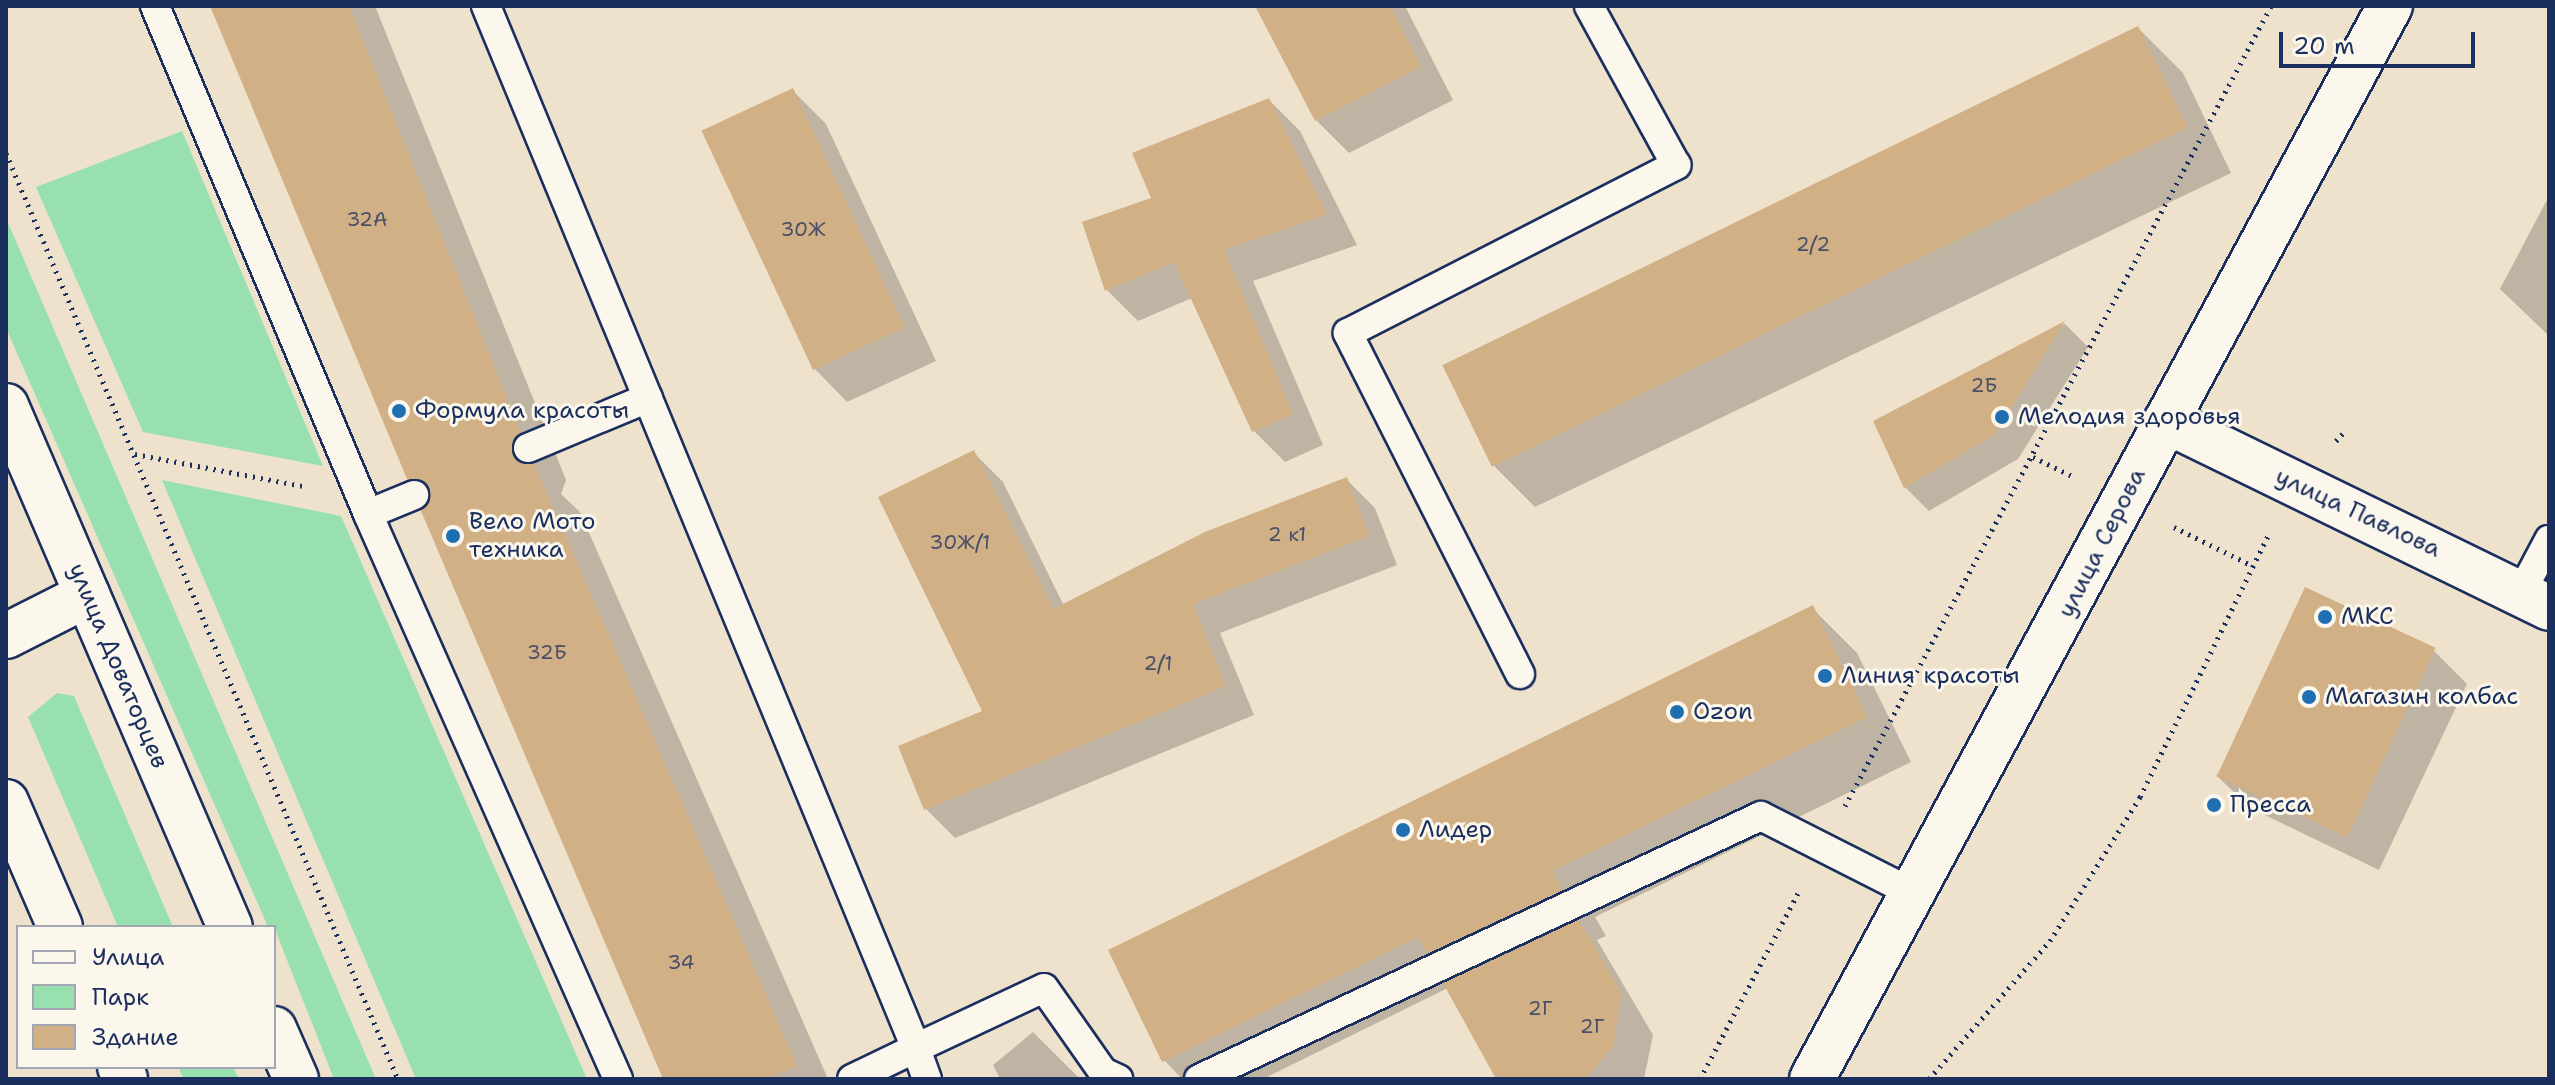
<!DOCTYPE html>
<html>
<head>
<meta charset="utf-8">
<style>
	body { margin:0 }
	#map { position:relative; width:2555px; height:1085px; overflow:hidden; background:#efe2cd; font-family:"Shantell Sans",sans-serif }
	div>[style] { position:absolute }
	.green>* { inset:0; background:#98e0ae }
	.shadow>* { inset:0; background:#0003 }
	.building>* { inset:0; background:#d2b085; transform-origin:0 0 }
	.path>* { height:5px; margin-top:-2.5px; transform-origin:0; background:repeating-linear-gradient(90deg,#1b2f5e 0 2px,transparent 0 8px) }
	.roads { filter:drop-shadow(2px 0 #1b2f5e) drop-shadow(-2px 0 #1b2f5e) drop-shadow(0 2px #1b2f5e) drop-shadow(0 -2px #1b2f5e) }
	.lane>* { height:28px; margin:-14px; padding:0 14px; transform-origin:14px; border-radius:14px; background:#fbf7ec }
	.street>* { height:44px; margin:-22px; padding:0 22px; transform-origin:22px; border-radius:22px; background:#fbf7ec }
	.secondary>* { height:44px; margin:-22px; padding:0 22px; transform-origin:22px; border-radius:22px; background:#fbf7ec }
	.primary>* { height:44px; margin:-22px; padding:0 22px; transform-origin:22px; border-radius:22px; background:#fbf7ec }
	.dots>* { width:22px; height:22px; translate:-50% -50%; box-sizing:border-box; border:4px solid #fbf7ec; border-radius:50% }
	span { translate:-50% -50%; white-space:nowrap; text-align:center; line-height:1.15; -webkit-text-stroke:6px #fbf7ec; paint-order:stroke }
	.number-label { font-size:20px; color:#494f68 }
	.number-label span { -webkit-text-stroke-width:0 }
	.poi-label { font-size:24px; color:#1b2f5e }
	.left { translate:0 -50%; text-align:left }
	.street-label { font-size:24px; color:#1b2f5e }
	.frame { position:absolute; inset:0; border:8px solid #1b2f5e; pointer-events:none }
	.legend { position:absolute; left:16px; top:925px; width:260px; height:144px; box-sizing:border-box; background:#fbf7ec; border:2px solid #a1a7b3; margin:0; padding:10px 14px; list-style:none; font-size:24px; color:#1b2f5e }
	.legend li { display:flex; align-items:center; gap:16px; height:40px }
	.legend b { width:40px; border:2px solid #a1a7b3 }
	.scale { position:absolute; left:2279px; top:32px; width:196px; height:36px; box-sizing:border-box; border:4px solid #1b2f5e; border-top:0; padding-left:10px; font-size:24px; line-height:28px; white-space:nowrap; color:#1b2f5e; -webkit-text-stroke:6px #fbf7ec; paint-order:stroke }
</style>
</head>
<body>
<div id="map">
	<div class="green">
		<i style="clip-path:polygon(182px 131px,323px 466px,143px 432px,36px 187px)"></i>
		<i style="clip-path:polygon(6px 218px,376px 1079px,334px 1079px,274px 927px,268px 927px,6px 328px)"></i>
		<i style="clip-path:polygon(162px 480px,341px 516px,587px 1079px,416px 1079px)"></i>
		<i style="clip-path:polygon(57px 693px,74px 696px,173px 927px,118px 927px,28px 717px)"></i>
		<i style="clip-path:polygon(178px 1067px,233px 1067px,239px 1079px,184px 1079px)"></i>
	</div>
	<div class="shadow">
		<i style="clip-path:polygon(212px 6px,375px 6px,566px 480px,561px 494px,580px 512px,828px 1079px,666px 1079px,428px 497px,409px 478px)"></i>
		<i style="clip-path:polygon(1275px 6px,1405px 6px,1453px 100px,1349px 153px,1316px 120px)"></i>
		<i style="clip-path:polygon(2138px 28px,2183px 73px,2231px 173px,1535px 507px,1490px 462px)"></i>
		<i style="clip-path:polygon(793px 91px,826px 124px,936px 361px,847px 402px,814px 368px)"></i>
		<i style="clip-path:polygon(1269px 100px,1300px 131px,1357px 245px,1253px 281px,1323px 445px,1285px 462px,1254px 431px,1192px 298px,1138px 321px,1107px 290px,1154px 199px)"></i>
		<i style="clip-path:polygon(2549px 196px,2549px 336px,2500px 289px)"></i>
		<i style="clip-path:polygon(2065px 324px,2088px 347px,2018px 459px,1929px 511px,1905px 487px,1876px 422px)"></i>
		<i style="clip-path:polygon(974px 453px,1003px 482px,1064px 606px,1346px 479px,1375px 508px,1397px 565px,1220px 633px,1254px 715px,955px 838px,926px 809px,985px 712px)"></i>
		<i style="clip-path:polygon(1812px 608px,1857px 653px,1911px 762px,1595px 917px,1606px 936px,1597px 940px,1653px 1035px,1644px 1079px,1498px 1079px,1448px 988px,1263px 1079px,1182px 1079px,1164px 1060px)"></i>
		<i style="clip-path:polygon(2434px 651px,2467px 684px,2379px 870px,2250px 808px,2216px 775px)"></i>
		<i style="clip-path:polygon(1033px 1032px,1079px 1078px,1079px 1079px,1000px 1079px,993px 1065px)"></i>
	</div>
	<div class="building">
		<i style="clip-path:polygon(210px 6px,349px 6px,521px 433px,513px 455px,534px 464px,797px 1066px,766px 1079px,663px 1079px,421px 511px,430px 489px,407px 479px)"></i>
		<i style="clip-path:polygon(1255px 6px,1390px 6px,1421px 67px,1315px 121px)"></i>
		<i style="left:2138px;top:26px;width:113px;height:774px;rotate:64deg"></i>
		<i style="left:793px;top:88px;width:264px;height:101px;rotate:65deg"></i>
		<i style="clip-path:polygon(1269px 98px,1327px 214px,1224px 250px,1293px 414px,1252px 432px,1174px 262px,1105px 291px,1082px 222px,1151px 198px,1132px 153px)"></i>
		<i style="clip-path:polygon(2065px 321px,1994px 435px,1904px 488px,1873px 421px)"></i>
		<i style="clip-path:polygon(974px 450px,1053px 609px,1205px 532px,1347px 477px,1369px 536px,1193px 604px,1226px 686px,924px 810px,898px 746px,982px 711px,878px 497px)"></i>
		<i style="left:2305px;top:587px;width:144px;height:209px;rotate:25deg"></i>
		<i style="clip-path:polygon(1813px 605px,1867px 717px,1552px 871px,1562px 890px,1427px 954px,1418px 937px,1162px 1062px,1108px 950px)"></i>
		<i style="clip-path:polygon(1579px 920px,1621px 992px,1614px 1045px,1585px 1079px,1496px 1079px,1443px 983px)"></i>
	</div>
	<div class="path">
		<i style="left:6px;top:153px;width:1006px;rotate:67.06deg"></i>
		<i style="left:2336px;top:441px;width:15px;rotate:-48deg"></i>
		<i style="left:135px;top:454px;width:170px;rotate:10.8deg"></i>
		<i style="left:2033px;top:457px;width:43px;rotate:26deg"></i>
		<i style="left:2174px;top:527px;width:88px;rotate:26.3deg"></i>
		<i style="left:1845px;top:806px;width:906px;rotate:-61.96deg"></i>
		<i style="left:1700px;top:1079px;width:215px;rotate:-62.2deg"></i>
		<i style="left:1929px;top:1079px;width:184px;rotate:-48.8deg"></i>
		<i style="left:2050px;top:941px;width:170px;rotate:-58deg"></i>
		<i style="left:2140px;top:797px;width:295px;rotate:-63.9deg"></i>
	</div>
	<div class="roads">
		<div class="lane">
			<i style="left:155px;top:6px;width:551px;rotate:67.25deg"></i>
			<i style="left:368px;top:514px;width:618px;rotate:66.13deg"></i>
			<i style="left:486px;top:6px;width:1127px;rotate:67.58deg"></i>
			<i style="left:916px;top:1048px;width:71px;rotate:154.2deg"></i>
			<i style="left:528px;top:448px;width:130px;rotate:-22.6deg"></i>
			<i style="left:368px;top:514px;width:50px;rotate:-22.4deg"></i>
			<i style="left:2522px;top:591px;width:58px;rotate:-62.1deg"></i>
			<i style="left:1520px;top:674px;width:382px;rotate:-116.8deg"></i>
			<i style="left:1348px;top:333px;width:369px;rotate:-27.1deg"></i>
			<i style="left:1676px;top:165px;width:181px;rotate:-118.7deg"></i>
			<i style="left:927px;top:1079px;width:33px;rotate:-110deg"></i>
			<i style="left:916px;top:1048px;width:141px;rotate:-25.1deg"></i>
			<i style="left:1044px;top:988px;width:103px;rotate:54.9deg"></i>
			<i style="left:1103px;top:1072px;width:17px;rotate:25deg"></i>
			<i style="left:1199px;top:1079px;width:620px;rotate:-25.08deg"></i>
			<i style="left:1761px;top:816px;width:170px;rotate:26.9deg"></i>
		</div>
		<div class="street">
			<i style="left:2166px;top:421px;width:426px;rotate:26deg"></i>
		</div>
		<div class="secondary">
			<i style="left:1812px;top:1079px;width:1219px;rotate:-61.69deg"></i>
		</div>
		<div class="primary">
			<i style="left:6px;top:406px;width:567px;rotate:66.74deg"></i>
			<i style="left:6px;top:636px;width:91px;rotate:-26.8deg"></i>
			<i style="left:6px;top:802px;width:136px;rotate:66.6deg"></i>
			<i style="left:274px;top:1029px;width:55px;rotate:66.3deg"></i>
			<i style="left:120px;top:1067px;width:13px;rotate:67deg"></i>
		</div>
	</div>
	<div class="dots">
		<i style="left:399px;top:411px;background:#1f6fb2"></i>
		<i style="left:2002px;top:417px;background:#1f6fb2"></i>
		<i style="left:453px;top:536px;background:#1f6fb2"></i>
		<i style="left:2325px;top:617px;background:#1f6fb2"></i>
		<i style="left:1825px;top:676px;background:#1f6fb2"></i>
		<i style="left:2309px;top:697px;background:#1f6fb2"></i>
		<i style="left:1677px;top:712px;background:#1f6fb2"></i>
		<i style="left:2214px;top:805px;background:#1f6fb2"></i>
		<i style="left:1403px;top:830px;background:#1f6fb2"></i>
	</div>
	<div class="number-label">
		<span style="left:367px;top:219px">32А</span>
		<span style="left:803px;top:229px">30Ж</span>
		<span style="left:1813px;top:244px">2/2</span>
		<span style="left:1984px;top:385px">2Б</span>
		<span style="left:1287px;top:534px">2 к1</span>
		<span style="left:960px;top:542px">30Ж/1</span>
		<span style="left:547px;top:652px">32Б</span>
		<span style="left:1158px;top:663px">2/1</span>
		<span style="left:681px;top:962px">34</span>
		<span style="left:1540px;top:1008px">2Г</span>
		<span style="left:1592px;top:1026px">2Г</span>
	</div>
	<div class="poi-label">
		<span class="left" style="left:415px;top:411px">Формула красоты</span>
		<span class="left" style="left:2018px;top:417px">Мелодия здоровья</span>
		<span class="left" style="left:469px;top:536px">Вело Мото<br>техника</span>
		<span class="left" style="left:2341px;top:617px">МКС</span>
		<span class="left" style="left:1841px;top:676px">Линия красоты</span>
		<span class="left" style="left:2325px;top:697px">Магазин колбас</span>
		<span class="left" style="left:1693px;top:712px">Ozon</span>
		<span class="left" style="left:2230px;top:805px">Пресса</span>
		<span class="left" style="left:1419px;top:830px">Лидер</span>
	</div>
	<div class="street-label">
		<span style="left:2358px;top:513px;rotate:25deg">улица Павлова</span>
		<span style="left:2102px;top:543px;rotate:-63deg">улица Серова</span>
		<span style="left:118px;top:666px;rotate:67deg">улица Доваторцев</span>
	</div>
	<div class="frame"></div>
	<ul class="legend">
	<li><b style="height:10px;background:#fbf7ec"></b>Улица</li>
	<li><b style="height:22px;background:#98e0ae"></b>Парк</li>
	<li><b style="height:22px;background:#d2b085"></b>Здание</li>
	</ul>
	<div class="scale">20 m</div>
</div>
</body>
</html>
